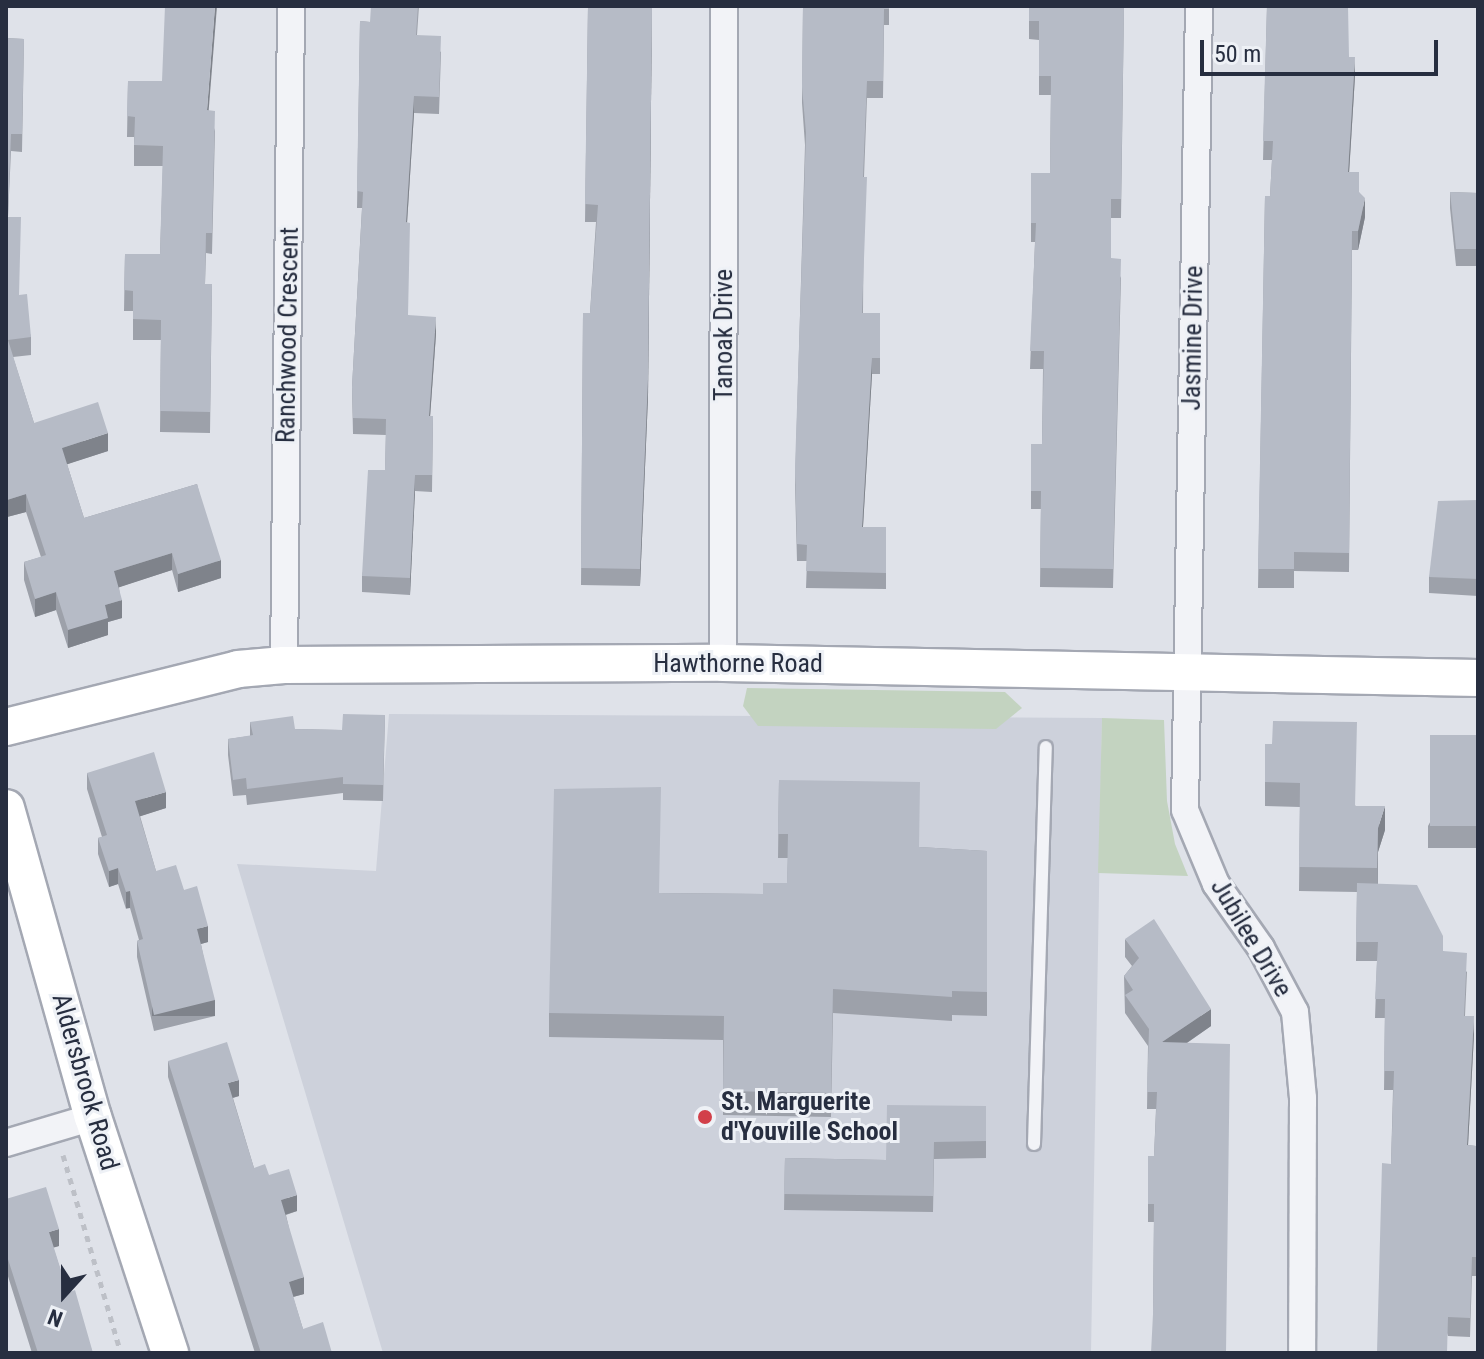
<!DOCTYPE html>
<html>
<head>
<meta charset="utf-8">
<style>
	body { margin:0 }
	#map { position:relative; width:1484px; height:1359px; overflow:hidden; background:#dfe2e9; font-family:"Roboto Condensed",sans-serif }
	div>[style] { position:absolute }
	.built>* { inset:0; background:#cdd1db }
	.green>* { inset:0; background:#c3d3c0 }
	.path>* { height:5px; margin-top:-2.5px; transform-origin:0; background:repeating-linear-gradient(90deg,#bdc0c7 0 6px,transparent 0 12px) }
	.roads { filter:drop-shadow(2px 0 #a4a8b3) drop-shadow(-2px 0 #a4a8b3) drop-shadow(0 2px #a4a8b3) drop-shadow(0 -2px #a4a8b3) }
	.lane>* { height:12px; margin:-6px; padding:0 6px; transform-origin:6px; border-radius:6px; background:#f2f3f7 }
	.street>* { height:26px; margin:-13px; padding:0 13px; transform-origin:13px; border-radius:13px; background:#f2f3f7 }
	.secondary>* { height:36px; margin:-18px; padding:0 18px; transform-origin:18px; border-radius:18px; background:#fff }
	.wall>* { inset:0; background:#9da1aa }
	.shaded-wall>* { inset:0; background:#7f838b; transform-origin:0 0 }
	.building>* { inset:0; background:#b6bbc6; transform-origin:0 0 }
	.dots>* { width:22px; height:22px; translate:-50% -50%; box-sizing:border-box; border:4px solid #eef1f6; border-radius:50% }
	span { translate:-50% -50%; white-space:nowrap; text-align:center; line-height:1.15; -webkit-text-stroke:6px #eef1f6; paint-order:stroke }
	.street-label { font-size:26px; color:#272e40 }
	.poi-label { font-size:26px; color:#272e40; font-weight:700 }
	.left { translate:0 -50%; text-align:left }
	.frame { position:absolute; inset:0; border:8px solid #272e40; pointer-events:none }
	.north { position:absolute; left:24px; top:1255px; width:80px; height:80px; -webkit-text-stroke:6px #eef1f6; paint-order:stroke; rotate:201deg; font-size:22px; font-weight:700; line-height:32px; text-align:center; color:#272e40 }
	.north::after { content:''; display:block; margin:auto; width:28px; height:36px; background:#272e40; clip-path:polygon(50% 0,100% 100%,50% 72%,0 100%) }
	.scale { position:absolute; left:1200px; top:40px; width:238px; height:36px; box-sizing:border-box; border:4px solid #272e40; border-top:0; padding-left:10px; font-size:24px; line-height:28px; white-space:nowrap; color:#272e40; -webkit-text-stroke:6px #eef1f6; paint-order:stroke }
</style>
</head>
<body>
<div id="map">
	<div class="built">
		<i style="clip-path:polygon(389px 714px,1102px 718px,1091px 1353px,383px 1353px,237px 864px,376px 871px)"></i>
	</div>
	<div class="green">
		<i style="clip-path:polygon(747px 688px,1005px 692px,1022px 708px,996px 729px,758px 726px,743px 706px)"></i>
		<i style="clip-path:polygon(1102px 718px,1164px 720px,1167px 801px,1175px 844px,1188px 876px,1098px 873px)"></i>
	</div>
	<div class="path">
		<i style="left:63px;top:1155px;width:206px;rotate:73.7deg"></i>
	</div>
	<div class="roads">
		<div class="lane">
			<i style="left:1034px;top:1144px;width:397px;rotate:-88.3deg"></i>
		</div>
		<div class="street">
			<i style="left:1199px;top:6px;width:804px;rotate:91deg"></i>
			<i style="left:1185px;top:810px;width:80px;rotate:67.3deg"></i>
			<i style="left:1216px;top:884px;width:78px;rotate:54.9deg"></i>
			<i style="left:1261px;top:948px;width:72px;rotate:62deg"></i>
			<i style="left:1295px;top:1012px;width:86px;rotate:84.7deg"></i>
			<i style="left:1303px;top:1098px;width:255px;rotate:90.2deg"></i>
			<i style="left:723px;top:663px;width:657px;rotate:-89.91deg"></i>
			<i style="left:284px;top:665px;width:659px;rotate:-89.39deg"></i>
			<i style="left:6px;top:1143px;width:91px;rotate:-16.6deg"></i>
		</div>
		<div class="secondary">
			<i style="left:6px;top:727px;width:239px;rotate:-14deg"></i>
			<i style="left:238px;top:669px;width:46px;rotate:-5deg"></i>
			<i style="left:284px;top:665px;width:439px;rotate:-0.3deg"></i>
			<i style="left:723px;top:663px;width:755px;rotate:1.14deg"></i>
			<i style="left:6px;top:808px;width:321px;rotate:74.3deg"></i>
			<i style="left:93px;top:1117px;width:248px;rotate:71.9deg"></i>
		</div>
	</div>
	<div class="wall">
		<i style="clip-path:polygon(419px 6px,417px 35px,441px 52px,439px 114px,414px 113px,407px 223px,408px 315px,436px 334px,430px 416px,433px 416px,432px 492px,415px 491px,410px 595px,362px 592px,362px 576px,385px 470px,386px 435px,353px 434px,352px 387px,362px 208px,357px 208px,360px 21px,370px 22px)"></i>
		<i style="clip-path:polygon(588px 6px,652px 6px,648px 397px,640px 586px,581px 585px,583px 313px,590px 313px,596px 222px,585px 222px)"></i>
		<i style="clip-path:polygon(803px 6px,889px 6px,889px 25px,884px 25px,883px 98px,867px 98px,864px 177px,863px 313px,880px 313px,880px 374px,872px 374px,863px 527px,886px 527px,886px 589px,806px 588px,807px 561px,797px 561px,795px 485px,805px 145px,802px 103px)"></i>
		<i style="clip-path:polygon(1029px 6px,1124px 6px,1121px 218px,1111px 218px,1111px 258px,1121px 278px,1113px 588px,1040px 587px,1041px 509px,1031px 509px,1031px 444px,1042px 444px,1043px 369px,1030px 369px,1035px 242px,1031px 242px,1031px 173px,1050px 173px,1051px 95px,1039px 95px,1039px 40px,1029px 39px)"></i>
		<i style="clip-path:polygon(1267px 6px,1349px 57px,1355px 76px,1349px 172px,1359px 192px,1365px 217px,1358px 250px,1352px 250px,1349px 572px,1294px 571px,1294px 588px,1258px 588px,1265px 196px,1270px 196px,1272px 160px,1263px 160px)"></i>
		<i style="clip-path:polygon(6px 38px,24px 39px,22px 152px,11px 151px,8px 217px,19px 295px,31px 337px,31px 355px,13px 357px,34px 423px,108px 451px,67px 464px,84px 518px,197px 484px,221px 578px,178px 592px,172px 570px,119px 587px,122px 618px,108px 622px,108px 635px,68px 648px,56px 610px,35px 617px,24px 580px,24px 562px,41px 557px,26px 512px,7px 517px,6px 514px)"></i>
		<i style="clip-path:polygon(128px 81px,208px 110px,215px 131px,212px 254px,206px 253px,205px 284px,212px 284px,210px 433px,160px 432px,161px 340px,133px 340px,133px 311px,124px 311px,125px 254px,160px 254px,163px 166px,134px 166px,134px 137px,127px 137px)"></i>
		<i style="clip-path:polygon(1450px 192px,1478px 193px,1478px 266px,1456px 266px,1450px 208px)"></i>
		<i style="clip-path:polygon(1478px 500px,1478px 596px,1429px 593px,1429px 577px)"></i>
		<i style="clip-path:polygon(385px 715px,383px 801px,343px 800px,343px 793px,247px 805px,246px 795px,233px 796px,228px 755px,228px 739px,250px 736px,250px 722px,295px 729px,342px 730px)"></i>
		<i style="clip-path:polygon(1478px 735px,1478px 848px,1428px 848px,1428px 826px)"></i>
		<i style="clip-path:polygon(1265px 744px,1356px 806px,1385px 830px,1378px 852px,1378px 884px,1443px 951px,1467px 972px,1465px 1016px,1474px 1035px,1468px 1145px,1476px 1146px,1478px 1276px,1472px 1276px,1470px 1337px,1448px 1336px,1391px 1164px,1393px 1090px,1384px 1090px,1385px 1018px,1375px 1018px,1377px 961px,1356px 961px,1357px 892px,1299px 891px,1300px 807px,1265px 806px)"></i>
		<i style="clip-path:polygon(87px 773px,166px 808px,140px 816px,156px 871px,184px 890px,208px 942px,201px 944px,215px 1016px,154px 1031px,137px 957px,137px 941px,139px 940px,130px 908px,126px 909px,118px 884px,109px 887px,98px 854px,98px 838px,102px 837px,87px 789px)"></i>
		<i style="clip-path:polygon(779px 780px,919px 847px,987px 851px,987px 1016px,952px 1015px,952px 1021px,833px 1013px,831px 1117px,723px 1115px,723px 1040px,549px 1037px,549px 1013px,660px 893px,763px 894px,787px 883px,788px 858px,778px 858px)"></i>
		<i style="clip-path:polygon(1125px 939px,1211px 1026px,1187px 1043px,1153px 1314px,1154px 1222px,1148px 1222px,1148px 1156px,1154px 1156px,1156px 1109px,1147px 1109px,1148px 1046px,1125px 1013px,1124px 976px,1132px 966px,1125px 957px)"></i>
		<i style="clip-path:polygon(168px 1061px,239px 1096px,233px 1098px,254px 1168px,269px 1175px,297px 1211px,286px 1215px,304px 1294px,293px 1297px,303px 1329px,332px 1353px,255px 1353px,168px 1077px)"></i>
		<i style="clip-path:polygon(986px 1106px,986px 1158px,934px 1159px,933px 1212px,784px 1210px,785px 1158px,886px 1160px)"></i>
		<i style="clip-path:polygon(6px 1199px,59px 1246px,53px 1247px,68px 1293px,93px 1353px,32px 1353px,6px 1270px)"></i>
	</div>
	<div class="shaded-wall">
		<i style="clip-path:polygon(215px 6px,217px 6px,207px 131px,207px 110px)"></i>
		<i style="clip-path:polygon(652px 6px,648px 397px,640px 586px,640px 569px)"></i>
		<i style="clip-path:polygon(1355px 57px,1355px 76px,1348px 191px,1348px 172px)"></i>
		<i style="clip-path:polygon(414px 96px,414px 113px,406px 239px,406px 222px)"></i>
		<i style="clip-path:polygon(1365px 198px,1365px 217px,1358px 250px,1358px 231px)"></i>
		<i style="clip-path:polygon(436px 317px,436px 334px,429px 432px,429px 416px)"></i>
		<i style="clip-path:polygon(872px 358px,872px 374px,862px 543px,862px 527px)"></i>
		<i style="clip-path:polygon(108px 433px,108px 451px,62px 466px,62px 448px)"></i>
		<i style="clip-path:polygon(415px 475px,415px 491px,410px 595px,410px 578px)"></i>
		<i style="clip-path:polygon(26px 494px,26px 512px,7px 517px,7px 500px)"></i>
		<i style="clip-path:polygon(172px 553px,172px 570px,114px 589px,114px 571px)"></i>
		<i style="clip-path:polygon(221px 560px,221px 578px,178px 592px,178px 574px)"></i>
		<i style="clip-path:polygon(56px 592px,56px 610px,35px 617px,35px 599px)"></i>
		<i style="clip-path:polygon(122px 600px,122px 618px,108px 622px,108px 635px,68px 648px,68px 630px,105px 605px)"></i>
		<i style="clip-path:polygon(166px 792px,166px 808px,135px 818px,135px 801px)"></i>
		<i style="clip-path:polygon(1385px 806px,1385px 830px,1378px 852px,1377px 892px,1378px 828px)"></i>
		<i style="clip-path:polygon(118px 868px,118px 884px,109px 887px,109px 871px)"></i>
		<i style="left:130px;top:891px;width:17px;height:4px;rotate:90deg"></i>
		<i style="clip-path:polygon(208px 926px,208px 942px,197px 945px,197px 929px)"></i>
		<i style="left:215px;top:1000px;width:16px;height:63px;rotate:90deg"></i>
		<i style="clip-path:polygon(1211px 1009px,1211px 1026px,1162px 1060px,1162px 1042px)"></i>
		<i style="clip-path:polygon(1474px 1016px,1474px 1035px,1467px 1164px,1467px 1145px)"></i>
		<i style="clip-path:polygon(239px 1080px,239px 1096px,228px 1099px,228px 1083px)"></i>
		<i style="clip-path:polygon(297px 1195px,297px 1211px,281px 1216px,281px 1200px)"></i>
		<i style="clip-path:polygon(59px 1229px,59px 1246px,49px 1249px,49px 1232px)"></i>
		<i style="clip-path:polygon(304px 1277px,304px 1294px,289px 1298px,289px 1282px)"></i>
	</div>
	<div class="building">
		<i style="clip-path:polygon(165px 6px,215px 6px,207px 110px,215px 111px,212px 233px,206px 233px,205px 284px,212px 284px,210px 412px,160px 411px,161px 320px,133px 319px,133px 291px,124px 290px,125px 254px,160px 254px,163px 146px,134px 145px,135px 117px,127px 116px,128px 81px,162px 81px)"></i>
		<i style="clip-path:polygon(371px 6px,418px 6px,416px 35px,441px 36px,439px 97px,414px 96px,406px 222px,410px 223px,408px 315px,436px 317px,429px 416px,433px 416px,432px 475px,415px 475px,410px 578px,362px 576px,368px 470px,385px 470px,386px 419px,353px 418px,352px 387px,363px 192px,357px 191px,360px 21px,370px 22px)"></i>
		<i style="clip-path:polygon(588px 6px,652px 6px,648px 379px,640px 569px,581px 568px,583px 313px,590px 313px,598px 205px,585px 204px)"></i>
		<i style="clip-path:polygon(803px 6px,889px 6px,889px 9px,884px 9px,883px 81px,867px 81px,863px 177px,867px 177px,862px 313px,880px 313px,880px 358px,872px 358px,862px 527px,886px 527px,886px 573px,806px 571px,807px 545px,797px 544px,795px 468px,806px 133px,802px 87px)"></i>
		<i style="clip-path:polygon(1029px 6px,1124px 6px,1121px 199px,1111px 199px,1111px 258px,1121px 259px,1113px 569px,1040px 568px,1041px 491px,1031px 491px,1031px 444px,1042px 444px,1044px 351px,1030px 351px,1036px 223px,1031px 223px,1031px 173px,1050px 173px,1051px 76px,1039px 76px,1039px 21px,1029px 21px)"></i>
		<i style="clip-path:polygon(1267px 6px,1348px 6px,1349px 57px,1355px 57px,1348px 172px,1359px 172px,1359px 192px,1365px 198px,1358px 231px,1352px 231px,1349px 553px,1294px 552px,1294px 569px,1258px 569px,1265px 196px,1270px 196px,1273px 141px,1263px 141px)"></i>
		<i style="clip-path:polygon(6px 38px,24px 39px,22px 134px,11px 134px,8px 217px,21px 217px,19px 295px,27px 294px,31px 337px,8px 340px,34px 423px,98px 402px,108px 433px,62px 448px,84px 518px,197px 484px,221px 560px,178px 574px,172px 553px,114px 571px,122px 600px,105px 605px,108px 618px,68px 630px,56px 592px,35px 599px,24px 562px,46px 555px,26px 494px,7px 500px,6px 497px)"></i>
		<i style="clip-path:polygon(1450px 192px,1478px 193px,1478px 249px,1456px 249px)"></i>
		<i style="clip-path:polygon(1478px 500px,1478px 579px,1429px 577px,1438px 501px)"></i>
		<i style="clip-path:polygon(343px 714px,385px 715px,383px 785px,343px 784px,343px 777px,247px 789px,246px 778px,233px 780px,228px 739px,253px 735px,250px 722px,293px 716px,295px 729px,342px 730px)"></i>
		<i style="clip-path:polygon(1273px 721px,1357px 722px,1355px 806px,1385px 806px,1378px 828px,1377px 868px,1299px 867px,1300px 783px,1265px 782px,1265px 744px,1272px 744px)"></i>
		<i style="left:1478px;top:735px;width:91px;height:48px;rotate:90deg"></i>
		<i style="clip-path:polygon(154px 752px,166px 792px,135px 801px,156px 871px,176px 865px,184px 890px,197px 886px,208px 926px,197px 929px,215px 1000px,154px 1015px,137px 941px,143px 939px,130px 891px,126px 892px,118px 868px,109px 871px,98px 838px,107px 835px,87px 773px)"></i>
		<i style="clip-path:polygon(779px 780px,920px 782px,919px 847px,987px 851px,987px 992px,952px 991px,952px 997px,833px 989px,831px 1093px,723px 1091px,724px 1016px,549px 1013px,554px 789px,661px 787px,659px 893px,763px 894px,763px 883px,787px 883px,788px 834px,778px 834px)"></i>
		<i style="clip-path:polygon(1357px 883px,1417px 885px,1443px 936px,1443px 951px,1467px 953px,1464px 1016px,1474px 1016px,1467px 1145px,1476px 1146px,1478px 1257px,1472px 1257px,1470px 1318px,1448px 1317px,1447px 1353px,1377px 1353px,1382px 1163px,1391px 1164px,1394px 1071px,1384px 1071px,1385px 999px,1375px 999px,1378px 942px,1356px 942px)"></i>
		<i style="clip-path:polygon(1154px 919px,1211px 1009px,1162px 1042px,1230px 1044px,1226px 1353px,1151px 1353px,1153px 1314px,1154px 1204px,1148px 1204px,1148px 1156px,1154px 1156px,1157px 1092px,1147px 1092px,1149px 1029px,1125px 995px,1133px 990px,1124px 976px,1139px 958px,1125px 939px)"></i>
		<i style="clip-path:polygon(227px 1042px,239px 1080px,228px 1083px,254px 1168px,265px 1164px,269px 1175px,289px 1169px,297px 1195px,281px 1200px,304px 1277px,289px 1282px,303px 1329px,323px 1322px,332px 1353px,261px 1353px,168px 1061px)"></i>
		<i style="clip-path:polygon(887px 1105px,986px 1106px,986px 1141px,934px 1142px,933px 1196px,784px 1194px,785px 1158px,886px 1160px)"></i>
		<i style="clip-path:polygon(46px 1187px,59px 1229px,49px 1232px,68px 1293px,75px 1290px,93px 1353px,38px 1353px,6px 1253px,6px 1199px)"></i>
	</div>
	<div class="dots">
		<i style="left:705px;top:1117px;background:#d2404a"></i>
	</div>
	<div class="street-label">
		<span style="left:288px;top:335px;rotate:-89deg">Ranchwood Crescent</span>
		<span style="left:724px;top:335px;rotate:-90deg">Tanoak Drive</span>
		<span style="left:1193px;top:338px;rotate:-89deg">Jasmine Drive</span>
		<span style="left:738px;top:664px">Hawthorne Road</span>
		<span style="left:1251px;top:938px;rotate:59deg">Jubilee Drive</span>
		<span style="left:85px;top:1082px;rotate:74deg">Aldersbrook Road</span>
	</div>
	<div class="poi-label">
		<span class="left" style="left:721px;top:1117px">St. Marguerite<br>d'Youville School</span>
	</div>
	<div class="frame"></div>
	<div class="north">N</div>
	<div class="scale">50 m</div>
</div>
</body>
</html>
